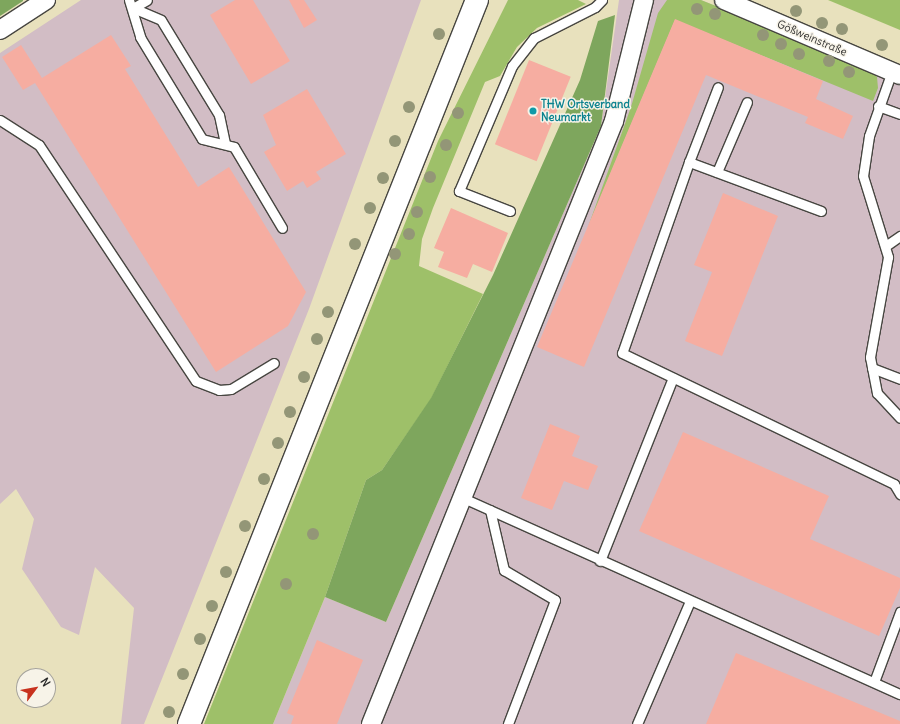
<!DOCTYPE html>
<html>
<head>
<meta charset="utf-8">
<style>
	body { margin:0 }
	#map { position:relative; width:900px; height:724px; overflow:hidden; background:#e8e1bd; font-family:Delius,sans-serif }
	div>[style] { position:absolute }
	.industrial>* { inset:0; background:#d2bdc5 }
	.green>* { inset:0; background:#9ec069 }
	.forest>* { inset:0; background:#7ea65d }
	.building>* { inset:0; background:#f6ada1; transform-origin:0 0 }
	.roads { filter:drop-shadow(1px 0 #474641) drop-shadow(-1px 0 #474641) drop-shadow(0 1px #474641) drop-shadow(0 -1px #474641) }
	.service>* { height:9px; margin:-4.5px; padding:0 4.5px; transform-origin:4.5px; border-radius:4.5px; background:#fff }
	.minor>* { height:18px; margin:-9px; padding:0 9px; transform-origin:9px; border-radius:9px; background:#fff }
	.secondary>* { height:22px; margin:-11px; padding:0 11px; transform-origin:11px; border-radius:11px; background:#fff }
	.trees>* { width:12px; height:12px; margin:-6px; border-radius:50%; background:#939677 }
	.dots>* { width:11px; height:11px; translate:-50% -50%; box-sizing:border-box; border:2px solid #f7f3e8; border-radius:50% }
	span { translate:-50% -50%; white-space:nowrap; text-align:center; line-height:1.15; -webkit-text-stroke:3px #f7f3e8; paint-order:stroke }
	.street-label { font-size:11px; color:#2b2b2b }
	.culture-label { font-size:11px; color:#0d838f; font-weight:700 }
	.left { translate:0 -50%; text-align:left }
	.north { position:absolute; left:16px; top:668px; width:40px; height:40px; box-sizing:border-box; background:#f7f3e8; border:1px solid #a5a39c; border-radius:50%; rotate:58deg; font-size:11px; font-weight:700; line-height:16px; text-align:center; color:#2b2b2b }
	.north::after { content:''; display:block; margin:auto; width:14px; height:18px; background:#c8321e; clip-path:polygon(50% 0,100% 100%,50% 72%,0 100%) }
</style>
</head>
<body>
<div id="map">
	<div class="industrial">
		<i style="clip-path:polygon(81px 0,421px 0,309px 309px,144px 724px,121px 724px,134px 608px,95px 567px,79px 635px,61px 627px,22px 569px,34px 519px,16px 489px,0 504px,0 53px)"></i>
		<i style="clip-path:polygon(619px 0,701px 0,900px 83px,900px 724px,273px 724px,325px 597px,386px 622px,601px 126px)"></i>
	</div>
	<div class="green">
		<i style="clip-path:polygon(508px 0,578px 0,586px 4px,537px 28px,517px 47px,500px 76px,485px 82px,433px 208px,422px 239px,419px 266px,483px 294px,431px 399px,382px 470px,366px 480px,325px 597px,273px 724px,204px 724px,438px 141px)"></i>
		<i style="clip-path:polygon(667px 0,701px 0,756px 22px,872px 71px,877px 77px,878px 88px,873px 101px,675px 20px,588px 227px,631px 107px,658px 13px)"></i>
		<i style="clip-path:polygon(828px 0,900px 0,900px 30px)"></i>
	</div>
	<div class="forest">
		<i style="clip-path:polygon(0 0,23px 0,23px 1px,0 16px)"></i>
		<i style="clip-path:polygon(615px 15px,601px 126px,386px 622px,325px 597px,366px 480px,382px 470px,431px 398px,493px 275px,580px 80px,598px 21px)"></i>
	</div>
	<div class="building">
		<i style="clip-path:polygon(235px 0,253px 0,290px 61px,251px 84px,210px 15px)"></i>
		<i style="clip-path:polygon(289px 0,304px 0,317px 20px,304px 28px)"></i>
		<i style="clip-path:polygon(675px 19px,823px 81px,816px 99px,853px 116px,843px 139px,805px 123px,808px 117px,706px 75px,584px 367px,537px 347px)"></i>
		<i style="clip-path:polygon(111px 35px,131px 66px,125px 69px,198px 187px,229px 167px,306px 292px,288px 326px,216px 372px,35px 83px,23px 90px,2px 57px,21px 45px,42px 78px)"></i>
		<i style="left:529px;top:60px;width:45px;height:91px;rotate:22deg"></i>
		<i style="clip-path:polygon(307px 89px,346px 154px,316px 172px,321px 179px,307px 188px,303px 181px,287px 191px,264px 152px,276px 145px,263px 115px)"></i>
		<i style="clip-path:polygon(723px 193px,778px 216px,722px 356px,685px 341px,712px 272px,694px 265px)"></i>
		<i style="clip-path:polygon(451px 208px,508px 233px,492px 272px,473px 264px,467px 278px,438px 267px,444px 252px,434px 248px)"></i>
		<i style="clip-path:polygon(550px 424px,580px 436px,572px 456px,598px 466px,588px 490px,564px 481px,552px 510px,521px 498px)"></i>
		<i style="clip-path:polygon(683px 432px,829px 496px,810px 539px,900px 578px,900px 588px,879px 636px,639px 531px)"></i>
		<i style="clip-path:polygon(317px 640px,363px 660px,337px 724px,291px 724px,294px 716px,287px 713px)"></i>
		<i style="clip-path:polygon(736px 653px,900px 721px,900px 724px,706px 724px)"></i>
	</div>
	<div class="roads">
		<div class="service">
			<i style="left:129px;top:0;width:39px;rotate:73deg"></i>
			<i style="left:140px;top:37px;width:119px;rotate:58.7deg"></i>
			<i style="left:202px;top:139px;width:33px;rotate:14deg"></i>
			<i style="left:234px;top:147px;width:94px;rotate:59.3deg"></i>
			<i style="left:133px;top:8px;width:30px;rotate:23deg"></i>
			<i style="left:161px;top:20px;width:111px;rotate:58.6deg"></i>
			<i style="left:219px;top:115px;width:29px;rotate:78deg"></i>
			<i style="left:133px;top:8px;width:16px;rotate:-30deg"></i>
			<i style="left:892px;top:71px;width:69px;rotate:109.5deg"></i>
			<i style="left:869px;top:136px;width:40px;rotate:98.5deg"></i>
			<i style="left:863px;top:176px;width:85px;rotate:72.8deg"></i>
			<i style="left:888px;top:257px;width:102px;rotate:100.2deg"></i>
			<i style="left:870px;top:357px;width:37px;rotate:79deg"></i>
			<i style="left:877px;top:393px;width:34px;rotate:47deg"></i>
			<i style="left:878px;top:106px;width:23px;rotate:20deg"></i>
			<i style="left:0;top:120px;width:46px;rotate:32.7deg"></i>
			<i style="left:39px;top:145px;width:283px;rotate:56.4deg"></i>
			<i style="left:196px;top:381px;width:25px;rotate:21deg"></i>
			<i style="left:219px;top:390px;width:12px;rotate:-5deg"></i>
			<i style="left:231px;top:389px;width:50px;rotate:-31.2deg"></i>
			<i style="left:689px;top:162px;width:80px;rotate:-68.9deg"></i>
			<i style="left:717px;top:172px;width:76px;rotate:-66.8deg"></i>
			<i style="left:510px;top:211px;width:55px;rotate:-158.6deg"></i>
			<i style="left:459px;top:191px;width:136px;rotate:-67deg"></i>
			<i style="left:512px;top:66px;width:36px;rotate:-52deg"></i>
			<i style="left:534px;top:38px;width:68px;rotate:-26.9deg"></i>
			<i style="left:595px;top:7px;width:10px;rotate:-45deg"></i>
			<i style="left:821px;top:211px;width:141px;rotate:-159.6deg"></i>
			<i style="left:689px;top:162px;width:202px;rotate:109.3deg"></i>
			<i style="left:622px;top:353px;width:302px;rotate:25.7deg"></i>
			<i style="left:894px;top:484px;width:12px;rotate:59deg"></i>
			<i style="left:887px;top:245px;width:16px;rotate:-35deg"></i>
			<i style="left:872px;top:368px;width:30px;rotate:21deg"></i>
			<i style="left:461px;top:497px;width:481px;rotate:24.2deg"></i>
			<i style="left:490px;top:510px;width:62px;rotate:76.9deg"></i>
			<i style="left:504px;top:570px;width:59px;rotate:30.5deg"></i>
			<i style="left:555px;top:600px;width:133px;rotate:110.8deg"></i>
			<i style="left:600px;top:561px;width:197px;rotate:-68.3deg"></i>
			<i style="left:874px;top:682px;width:75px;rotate:-69.6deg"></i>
			<i style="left:637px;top:724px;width:134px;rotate:-66.7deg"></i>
		</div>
		<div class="minor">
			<i style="left:724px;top:0;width:191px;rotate:23.1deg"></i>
			<i style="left:0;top:30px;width:55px;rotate:-33.1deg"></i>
			<i style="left:371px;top:724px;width:650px;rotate:-68.05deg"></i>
			<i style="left:614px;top:121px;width:125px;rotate:-76.1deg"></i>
		</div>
		<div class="secondary">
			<i style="left:189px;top:724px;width:779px;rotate:-68.31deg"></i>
		</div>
	</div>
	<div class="trees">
		<i style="left:697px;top:9px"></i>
		<i style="left:796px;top:11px"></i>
		<i style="left:715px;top:14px"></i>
		<i style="left:822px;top:23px"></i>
		<i style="left:842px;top:29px"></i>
		<i style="left:439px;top:34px"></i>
		<i style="left:763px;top:35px"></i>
		<i style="left:781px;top:44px"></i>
		<i style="left:882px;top:45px"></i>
		<i style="left:799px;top:54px"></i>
		<i style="left:829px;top:61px"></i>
		<i style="left:849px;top:72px"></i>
		<i style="left:409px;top:107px"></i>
		<i style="left:458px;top:113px"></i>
		<i style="left:395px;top:141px"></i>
		<i style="left:446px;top:145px"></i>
		<i style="left:430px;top:177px"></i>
		<i style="left:383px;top:178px"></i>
		<i style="left:370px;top:208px"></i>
		<i style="left:417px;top:212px"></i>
		<i style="left:409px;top:234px"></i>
		<i style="left:355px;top:244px"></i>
		<i style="left:395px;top:254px"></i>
		<i style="left:328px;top:312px"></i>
		<i style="left:317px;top:339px"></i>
		<i style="left:304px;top:377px"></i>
		<i style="left:290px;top:412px"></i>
		<i style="left:278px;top:443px"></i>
		<i style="left:264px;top:479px"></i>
		<i style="left:245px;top:526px"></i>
		<i style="left:313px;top:534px"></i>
		<i style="left:226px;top:572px"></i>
		<i style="left:286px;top:584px"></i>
		<i style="left:212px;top:606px"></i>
		<i style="left:200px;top:639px"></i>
		<i style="left:183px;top:674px"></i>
		<i style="left:169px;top:712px"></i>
	</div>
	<div class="dots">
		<i style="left:533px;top:111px;background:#0f9aa8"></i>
	</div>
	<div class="street-label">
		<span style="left:812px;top:38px;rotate:23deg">Gößweinstraße</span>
	</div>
	<div class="culture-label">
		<span class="left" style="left:541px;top:111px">THW Ortsverband<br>Neumarkt</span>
	</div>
	<div class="north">N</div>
</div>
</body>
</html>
